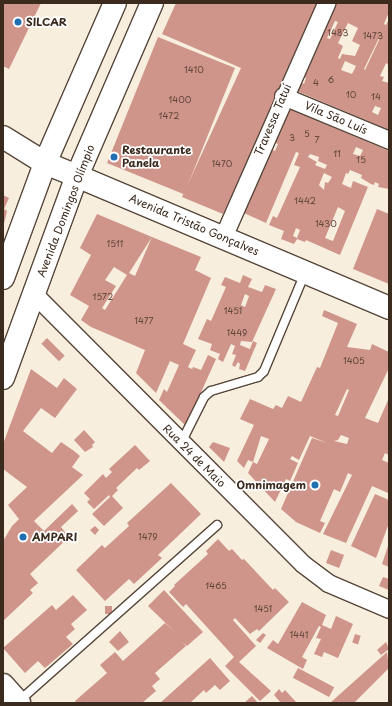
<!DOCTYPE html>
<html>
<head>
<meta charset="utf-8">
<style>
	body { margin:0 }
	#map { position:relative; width:392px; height:706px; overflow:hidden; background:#f7eedd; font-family:"Playpen Sans",sans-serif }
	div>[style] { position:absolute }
	.building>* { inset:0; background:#cf958a; transform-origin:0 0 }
	.roads { filter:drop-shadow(1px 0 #57473b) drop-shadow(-1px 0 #57473b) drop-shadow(0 1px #57473b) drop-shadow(0 -1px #57473b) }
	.lane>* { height:8px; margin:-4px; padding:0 4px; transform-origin:4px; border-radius:4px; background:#fff }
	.street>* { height:17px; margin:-8.5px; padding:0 8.5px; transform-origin:8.5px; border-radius:8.5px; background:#fff }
	.secondary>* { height:22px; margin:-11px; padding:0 11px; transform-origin:11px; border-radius:11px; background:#fff }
	.primary>* { height:22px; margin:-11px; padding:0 11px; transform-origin:11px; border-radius:11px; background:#fff }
	.dots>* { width:11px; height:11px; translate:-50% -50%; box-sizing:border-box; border:2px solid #fff; border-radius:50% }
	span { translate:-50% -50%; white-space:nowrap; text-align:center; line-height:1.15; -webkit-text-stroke:3.5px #fff; paint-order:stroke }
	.number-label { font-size:9px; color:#604539 }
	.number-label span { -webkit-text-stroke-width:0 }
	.poi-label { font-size:11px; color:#3b2a1e; font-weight:700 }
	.left { translate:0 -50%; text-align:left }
	.right { translate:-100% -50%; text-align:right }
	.street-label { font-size:11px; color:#3b2a1e }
	.frame { position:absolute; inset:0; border:4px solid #3b2a1e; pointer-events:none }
</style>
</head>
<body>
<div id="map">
	<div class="building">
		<i style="clip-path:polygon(3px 3px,41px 3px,9px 69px,3px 66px)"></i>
		<i style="clip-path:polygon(176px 3px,320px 3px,223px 214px,182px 197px,241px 68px,162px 34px)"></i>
		<i style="clip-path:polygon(evenodd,332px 3px,389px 3px,389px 12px,384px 24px,386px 25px,389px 19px,389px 65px,386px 63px,380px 76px,384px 77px,382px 81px,389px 83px,389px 130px,292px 89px,296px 80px,304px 84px,306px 78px,299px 74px,332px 3px,335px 21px,338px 22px,330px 39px,327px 38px,335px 21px,332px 3px,348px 23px,358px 28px,352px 41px,360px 45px,355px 56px,342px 54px,340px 59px,338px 58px,343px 46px,338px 43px,348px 23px,332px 3px,379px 38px,380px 38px,365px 70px,364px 69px,379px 38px,332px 3px,345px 61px,356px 66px,352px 74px,341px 70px,345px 61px,332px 3px,375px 106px,381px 108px,378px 115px,372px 112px,375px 106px)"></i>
		<i style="left:158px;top:37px;width:83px;height:136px;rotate:22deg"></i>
		<i style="clip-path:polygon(evenodd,285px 107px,389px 151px,389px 189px,378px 187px,379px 184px,375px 182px,374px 185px,371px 184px,361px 178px,362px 175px,350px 170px,348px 174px,346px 173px,342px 184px,351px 188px,353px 181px,368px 187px,340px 255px,306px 240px,305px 242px,297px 239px,294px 244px,281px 239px,284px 231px,269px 225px,273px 216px,277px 218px,300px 167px,294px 165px,299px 153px,296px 152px,266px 223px,244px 213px,268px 148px,275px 151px,278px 144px,271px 141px,285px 107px,356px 147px,363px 150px,360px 156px,353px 154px,356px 147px,285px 107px,310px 154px,319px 157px,318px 161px,327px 165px,325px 169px,315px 165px,317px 162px,308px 157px,310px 154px,285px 107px,324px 173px,332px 177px,328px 183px,325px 182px,324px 190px,319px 185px,324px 173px,285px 107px,338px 207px,345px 211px,333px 241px,325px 238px,338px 207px,285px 107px,296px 228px,300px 230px,297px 238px,293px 236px,296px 228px)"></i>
		<i style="clip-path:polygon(3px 195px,9px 198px,4px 209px,7px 211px,3px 228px)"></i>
		<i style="clip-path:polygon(377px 209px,389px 214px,389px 284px,353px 269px)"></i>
		<i style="clip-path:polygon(evenodd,97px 214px,152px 237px,129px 273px,135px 276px,152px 237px,201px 257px,195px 270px,211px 278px,183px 344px,196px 350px,188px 367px,192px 369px,193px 367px,201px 370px,208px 355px,216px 359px,186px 426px,159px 400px,164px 389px,167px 392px,179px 365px,170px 361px,156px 393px,136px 373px,145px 350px,91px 327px,81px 320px,89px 306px,70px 295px,91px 255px,80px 248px,97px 214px,114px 267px,127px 275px,105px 310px,102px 308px,116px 286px,105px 280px,114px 267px)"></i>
		<i style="clip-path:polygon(evenodd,243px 275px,252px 279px,248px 287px,262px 292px,265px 285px,276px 289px,252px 342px,241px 341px,240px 345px,250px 349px,253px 341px,257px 343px,245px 371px,239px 369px,240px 364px,238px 362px,235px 367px,232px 365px,236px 355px,232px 354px,235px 346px,231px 344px,223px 362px,218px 359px,220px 354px,210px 350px,212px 344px,198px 339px,207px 319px,211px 321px,226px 287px,221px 285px,225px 277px,240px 283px,243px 275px,245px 294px,249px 296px,245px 307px,241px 305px,245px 294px)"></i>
		<i style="clip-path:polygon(evenodd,324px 310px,357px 324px,347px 347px,370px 350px,372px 344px,389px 352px,389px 368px,365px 418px,378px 423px,389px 398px,389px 455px,385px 453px,382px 460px,389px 463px,389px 491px,388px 493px,372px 486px,346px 543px,323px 534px,352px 475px,348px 473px,340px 492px,334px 489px,320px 521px,325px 523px,320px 533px,296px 522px,281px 509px,312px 438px,327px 443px,310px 436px,299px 460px,292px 456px,290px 459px,298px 463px,290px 481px,286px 479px,275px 502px,248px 473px,253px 462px,257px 464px,269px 439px,261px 436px,253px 462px,248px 460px,244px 468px,237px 461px,254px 425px,240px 419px,250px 399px,273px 409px,276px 405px,282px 408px,288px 396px,301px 402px,317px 367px,320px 368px,338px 323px,322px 316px,324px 310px,347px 389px,349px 390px,338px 416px,335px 415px,347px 389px,324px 310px,341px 435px,349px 438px,347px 444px,334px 441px,338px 440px,341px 435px)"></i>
		<i style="left:47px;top:338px;width:25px;height:8px;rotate:45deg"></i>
		<i style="clip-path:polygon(31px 369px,57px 388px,64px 378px,77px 389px,55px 418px,41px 408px,23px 431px,52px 453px,61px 442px,74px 451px,80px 456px,72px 467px,83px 475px,34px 521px,44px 531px,72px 504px,78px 511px,61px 527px,69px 537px,30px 574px,38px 583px,30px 590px,33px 593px,3px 621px,3px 541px,12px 526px,19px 519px,8px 505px,27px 487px,3px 469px,3px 444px)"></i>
		<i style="clip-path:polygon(84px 430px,95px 442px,92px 445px,93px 447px,85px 452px,74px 440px)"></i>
		<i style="clip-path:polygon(213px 442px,230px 448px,224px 462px,209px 447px)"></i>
		<i style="clip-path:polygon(135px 445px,150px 461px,139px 470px,137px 468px,116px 488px,118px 490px,112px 496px,123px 508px,104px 526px,92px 514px,110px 497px,109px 495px,94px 509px,87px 502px,90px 499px,84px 493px,103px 474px,106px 478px,112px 472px,109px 469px)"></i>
		<i style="clip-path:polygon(171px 483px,201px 514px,158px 555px,162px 558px,134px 584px,129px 579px,105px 601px,76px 570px,102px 545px,105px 548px,129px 526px,127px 523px)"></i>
		<i style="clip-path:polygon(375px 494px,389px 500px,389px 523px,376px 558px,351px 546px)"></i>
		<i style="clip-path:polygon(95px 526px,99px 530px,95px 535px,90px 530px)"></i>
		<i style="clip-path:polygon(218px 539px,229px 551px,232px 549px,242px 560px,244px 559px,273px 590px,275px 588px,289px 602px,259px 631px,257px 629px,250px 634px,235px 618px,233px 620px,256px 646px,239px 662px,271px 691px,260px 701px,225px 666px,234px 657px,186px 604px,183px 607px,169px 592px,175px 586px,174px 585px,208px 554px,206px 551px)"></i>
		<i style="clip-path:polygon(389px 543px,389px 567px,382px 564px)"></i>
		<i style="left:331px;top:550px;width:14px;height:14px;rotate:21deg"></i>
		<i style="clip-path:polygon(383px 577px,389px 579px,389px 590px,379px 586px)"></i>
		<i style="clip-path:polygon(164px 590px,203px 632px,187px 646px,182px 642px,186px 646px,155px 673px,160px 679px,152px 686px,156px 691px,142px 703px,77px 703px,75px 701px,107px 673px,100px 665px,115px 652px,123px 661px,165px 623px,176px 633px,148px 606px)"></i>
		<i style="clip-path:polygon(73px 595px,87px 610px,71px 624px,75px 629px,66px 637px,73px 644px,45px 668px,38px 661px,25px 673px,3px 648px,52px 605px,56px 610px)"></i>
		<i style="clip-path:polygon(302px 602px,326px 615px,322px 625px,331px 629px,336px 616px,353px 624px,338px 658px,324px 652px,322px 657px,314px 654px,321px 639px,316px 638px,321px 627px,319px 626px,302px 657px,307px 660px,303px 669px,267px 648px,273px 640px,278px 644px)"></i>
		<i style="left:105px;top:606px;width:7px;height:8px"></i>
		<i style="clip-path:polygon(120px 631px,129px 642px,118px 651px,109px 642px)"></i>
		<i style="clip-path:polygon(263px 633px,266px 635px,260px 643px,256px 640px)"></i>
		<i style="left:355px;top:634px;width:6px;height:9px;rotate:18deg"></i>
		<i style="clip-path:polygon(386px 642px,389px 649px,381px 655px,377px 650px)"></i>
		<i style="clip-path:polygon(387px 652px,389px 668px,354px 703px,330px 703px)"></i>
		<i style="clip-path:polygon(210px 658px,230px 681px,220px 690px,215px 685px,206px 693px,204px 690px,190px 703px,160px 703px)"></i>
		<i style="left:298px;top:668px;width:41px;height:11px;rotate:28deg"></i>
		<i style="clip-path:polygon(279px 689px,282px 693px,285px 690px,297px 703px,281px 703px,274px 695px)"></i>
		<i style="clip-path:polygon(252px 696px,258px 703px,244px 703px)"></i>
	</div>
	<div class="roads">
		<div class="lane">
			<i style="left:181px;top:443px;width:51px;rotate:-63.4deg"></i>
			<i style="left:204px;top:397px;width:9px;rotate:-41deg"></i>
			<i style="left:211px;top:391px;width:49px;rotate:-16.6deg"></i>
			<i style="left:258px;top:377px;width:8px;rotate:-45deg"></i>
			<i style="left:264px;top:371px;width:106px;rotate:-67.3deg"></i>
			<i style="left:19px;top:701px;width:265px;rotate:-41.6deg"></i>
		</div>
		<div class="street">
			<i style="left:283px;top:96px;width:115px;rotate:22.5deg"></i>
			<i style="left:223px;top:237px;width:256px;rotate:-66.2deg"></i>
			<i style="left:35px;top:295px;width:380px;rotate:45.1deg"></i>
			<i style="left:303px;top:564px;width:31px;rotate:37deg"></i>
			<i style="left:328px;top:583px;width:66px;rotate:23.1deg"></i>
		</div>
		<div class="secondary">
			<i style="left:77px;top:176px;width:339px;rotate:22.9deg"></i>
			<i style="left:3px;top:685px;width:24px;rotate:48deg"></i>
		</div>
		<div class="primary">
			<i style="left:3px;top:137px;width:49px;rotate:31.8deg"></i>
			<i style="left:45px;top:163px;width:35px;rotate:22deg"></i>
			<i style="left:3px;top:278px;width:122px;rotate:-69.9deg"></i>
			<i style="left:45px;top:163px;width:175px;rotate:-66.4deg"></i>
			<i style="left:3px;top:378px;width:215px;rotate:-69.9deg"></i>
			<i style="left:77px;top:176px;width:189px;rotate:-66.6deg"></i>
		</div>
	</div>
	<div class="dots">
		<i style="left:18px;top:22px;background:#1f6fb2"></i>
		<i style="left:114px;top:157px;background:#1f6fb2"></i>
		<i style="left:315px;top:485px;background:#1f6fb2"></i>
		<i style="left:23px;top:537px;background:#1f6fb2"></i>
	</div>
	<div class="number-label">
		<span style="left:338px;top:32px">1483</span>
		<span style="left:373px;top:35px">1473</span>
		<span style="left:194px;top:69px">1410</span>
		<span style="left:331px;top:79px">6</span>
		<span style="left:316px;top:82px">4</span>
		<span style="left:351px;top:94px">10</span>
		<span style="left:376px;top:96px">14</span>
		<span style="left:180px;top:99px">1400</span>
		<span style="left:169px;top:115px">1472</span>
		<span style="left:307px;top:133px">5</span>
		<span style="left:292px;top:137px">3</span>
		<span style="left:317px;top:139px">7</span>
		<span style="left:337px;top:153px">11</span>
		<span style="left:361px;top:159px">15</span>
		<span style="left:222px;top:163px">1470</span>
		<span style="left:305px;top:200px">1442</span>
		<span style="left:326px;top:223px">1430</span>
		<span style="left:115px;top:243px">1511</span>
		<span style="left:103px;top:296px">1572</span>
		<span style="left:233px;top:310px">1451</span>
		<span style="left:144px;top:320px">1477</span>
		<span style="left:237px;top:332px">1449</span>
		<span style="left:354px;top:360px">1405</span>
		<span style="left:148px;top:536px">1479</span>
		<span style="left:216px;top:585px">1465</span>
		<span style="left:263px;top:608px">1451</span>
		<span style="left:299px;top:634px">1441</span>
	</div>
	<div class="poi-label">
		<span class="left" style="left:26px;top:22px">SILCAR</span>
		<span class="left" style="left:122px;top:157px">Restaurante<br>Panela</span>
		<span class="right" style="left:306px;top:485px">Omnimagem</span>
		<span class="left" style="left:32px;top:537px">AMPARI</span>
	</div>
	<div class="street-label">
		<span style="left:336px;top:118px;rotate:23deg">Vila São Luís</span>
		<span style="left:273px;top:120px;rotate:-67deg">Travessa Tatuí</span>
		<span style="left:66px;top:211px;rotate:-69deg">Avenida Domingos Olímpio</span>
		<span style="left:194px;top:225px;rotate:23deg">Avenida Tristão Gonçalves</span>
		<span style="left:194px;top:456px;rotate:45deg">Rua 24 de Maio</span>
	</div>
	<div class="frame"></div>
</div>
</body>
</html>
